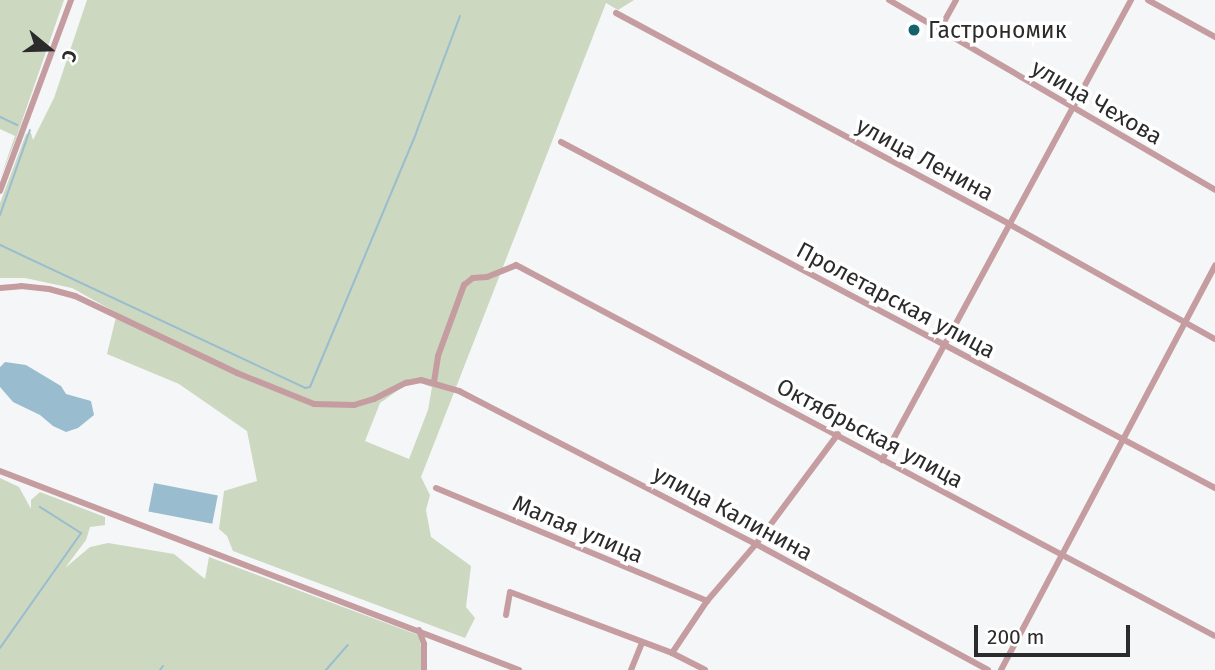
<!DOCTYPE html>
<html>
<head>
<meta charset="utf-8">
<style>
	body { margin:0 }
	#map { position:relative; width:1215px; height:670px; overflow:hidden; background:#f5f6f8; font-family:"Fira Sans",sans-serif }
	div>[style] { position:absolute }
	.green>* { inset:0; background:#ccd8c0 }
	.water>* { inset:0; background:#99bdcf; transform-origin:0 0 }
	.stream>* { height:2px; margin:-1px; padding:0 1px; transform-origin:1px; border-radius:1px; background:#99bdcf }
	.minor>* { height:6px; margin:-3px; padding:0 3px; transform-origin:3px; border-radius:3px; background:#c59da0 }
	.dots>* { width:19px; height:19px; translate:-50% -50%; box-sizing:border-box; border:4px solid #fff; border-radius:50% }
	span { translate:-50% -50%; white-space:nowrap; text-align:center; line-height:1.15; -webkit-text-stroke:7px #fff; paint-order:stroke }
	.poi-label { font-size:23px; color:#2b2b2c }
	.left { translate:0 -50%; text-align:left }
	.street-label { font-size:23px; color:#2b2b2c }
	.north { position:absolute; left:14px; top:14px; width:70px; height:70px; -webkit-text-stroke:5px #fff; paint-order:stroke; rotate:109deg; font-size:19px; font-weight:700; line-height:28px; text-align:center; color:#2b2b2c }
	.north::after { content:''; display:block; margin:auto; width:24px; height:32px; background:#2b2b2c; clip-path:polygon(50% 0,100% 100%,50% 72%,0 100%) }
	.scale { position:absolute; left:974px; top:625px; width:156px; height:32px; box-sizing:border-box; border:4px solid #2b2b2c; border-top:0; padding-left:9px; font-size:21px; line-height:24px; white-space:nowrap; color:#2b2b2c; -webkit-text-stroke:5px #fff; paint-order:stroke }
</style>
</head>
<body>
<div id="map">
	<div class="green">
		<i style="clip-path:polygon(0 0,64px 0,15px 141px,0 179px,15px 136px,0 129px)"></i>
		<i style="clip-path:polygon(evenodd,87px 0,634px 0,618px 10px,606px 3px,421px 477px,430px 495px,426px 510px,431px 537px,471px 566px,466px 607px,475px 618px,465px 638px,233px 551px,227px 536px,219px 529px,224px 491px,257px 481px,247px 431px,179px 384px,107px 354px,117px 313px,72px 288px,25px 278px,0 278px,0 203px,26px 134px,31px 133px,33px 140px,54px 98px,87px 0,420px 383px,432px 387px,428px 410px,409px 459px,365px 441px,380px 403px,404px 386px,420px 383px)"></i>
		<i style="clip-path:polygon(0 478px,19px 487px,31px 509px,31px 500px,40px 492px,105px 517px,105px 525px,90px 527px,86px 540px,65px 568px,90px 547px,108px 543px,174px 554px,205px 579px,209px 557px,418px 635px,423px 653px,421px 670px,0 670px)"></i>
	</div>
	<div class="water">
		<i style="clip-path:polygon(5px 362px,26px 365px,61px 386px,66px 394px,91px 401px,94px 415px,78px 428px,66px 432px,53px 426px,40px 415px,13px 402px,0 387px,0 367px)"></i>
		<i style="left:154px;top:483px;width:65px;height:29px;rotate:11deg"></i>
	</div>
	<div class="stream">
		<i style="left:0;top:117px;width:19px;rotate:25deg"></i>
		<i style="left:0;top:215px;width:90px;rotate:-70.6deg"></i>
		<i style="left:0;top:245px;width:337px;rotate:25.1deg"></i>
		<i style="left:305px;top:388px;width:5px;rotate:-11deg"></i>
		<i style="left:310px;top:387px;width:275px;rotate:-67.3deg"></i>
		<i style="left:416px;top:133px;width:125px;rotate:-69.4deg"></i>
		<i style="left:0;top:648px;width:141px;rotate:-54.8deg"></i>
		<i style="left:81px;top:533px;width:49px;rotate:-147.6deg"></i>
		<i style="left:160px;top:670px;width:5px;rotate:-53deg"></i>
		<i style="left:326px;top:670px;width:33px;rotate:-49deg"></i>
	</div>
	<div class="minor">
		<i style="left:889px;top:0;width:377px;rotate:30.2deg"></i>
		<i style="left:1148px;top:0;width:77px;rotate:28.9deg"></i>
		<i style="left:616px;top:13px;width:446px;rotate:28.2deg"></i>
		<i style="left:1009px;top:224px;width:236px;rotate:29.2deg"></i>
		<i style="left:940px;top:29px;width:33px;rotate:-61deg"></i>
		<i style="left:561px;top:142px;width:740px;rotate:27.88deg"></i>
		<i style="left:0;top:191px;width:204px;rotate:-69.6deg"></i>
		<i style="left:0;top:288px;width:21px;rotate:-5deg"></i>
		<i style="left:21px;top:286px;width:28px;rotate:6deg"></i>
		<i style="left:49px;top:289px;width:27px;rotate:15deg"></i>
		<i style="left:75px;top:296px;width:179px;rotate:25.4deg"></i>
		<i style="left:237px;top:373px;width:83px;rotate:21.9deg"></i>
		<i style="left:314px;top:404px;width:40px;rotate:1.4deg"></i>
		<i style="left:354px;top:405px;width:21px;rotate:-17deg"></i>
		<i style="left:374px;top:399px;width:36px;rotate:-27deg"></i>
		<i style="left:406px;top:383px;width:15px;rotate:-11deg"></i>
		<i style="left:421px;top:380px;width:40px;rotate:16deg"></i>
		<i style="left:459px;top:391px;width:334px;rotate:27.3deg"></i>
		<i style="left:756px;top:544px;width:264px;rotate:28.5deg"></i>
		<i style="left:434px;top:382px;width:26px;rotate:-81deg"></i>
		<i style="left:438px;top:356px;width:76px;rotate:-69.9deg"></i>
		<i style="left:464px;top:285px;width:11px;rotate:-38deg"></i>
		<i style="left:473px;top:278px;width:14px;rotate:-4deg"></i>
		<i style="left:487px;top:277px;width:31px;rotate:-22deg"></i>
		<i style="left:516px;top:265px;width:791px;rotate:27.96deg"></i>
		<i style="left:882px;top:460px;width:523px;rotate:-61.57deg"></i>
		<i style="left:0;top:471px;width:556px;rotate:20.98deg"></i>
		<i style="left:436px;top:488px;width:294px;rotate:22.6deg"></i>
		<i style="left:506px;top:615px;width:23px;rotate:-80deg"></i>
		<i style="left:510px;top:592px;width:173px;rotate:20.6deg"></i>
		<i style="left:672px;top:653px;width:37px;rotate:27deg"></i>
		<i style="left:419px;top:630px;width:15px;rotate:70deg"></i>
		<i style="left:424px;top:644px;width:26px;rotate:90deg"></i>
		<i style="left:672px;top:653px;width:63px;rotate:-56.1deg"></i>
		<i style="left:707px;top:601px;width:75px;rotate:-49.3deg"></i>
		<i style="left:756px;top:544px;width:137px;rotate:-53.3deg"></i>
		<i style="left:631px;top:670px;width:29px;rotate:-68deg"></i>
		<i style="left:1001px;top:670px;width:458px;rotate:-62.1deg"></i>
	</div>
	<div class="dots">
		<i style="left:914px;top:30px;background:#14636a"></i>
	</div>
	<div class="poi-label">
		<span class="left" style="left:928px;top:30px">Гастрономик</span>
	</div>
	<div class="street-label">
		<span style="left:1097px;top:102px;rotate:30deg">улица Чехова</span>
		<span style="left:925px;top:159px;rotate:28deg">улица Ленина</span>
		<span style="left:896px;top:300px;rotate:28deg">Пролетарская улица</span>
		<span style="left:870px;top:433px;rotate:28deg">Октябрьская улица</span>
		<span style="left:733px;top:513px;rotate:28deg">улица Калинина</span>
		<span style="left:578px;top:529px;rotate:23deg">Малая улица</span>
	</div>
	<div class="north">С</div>
	<div class="scale">200 m</div>
</div>
</body>
</html>
